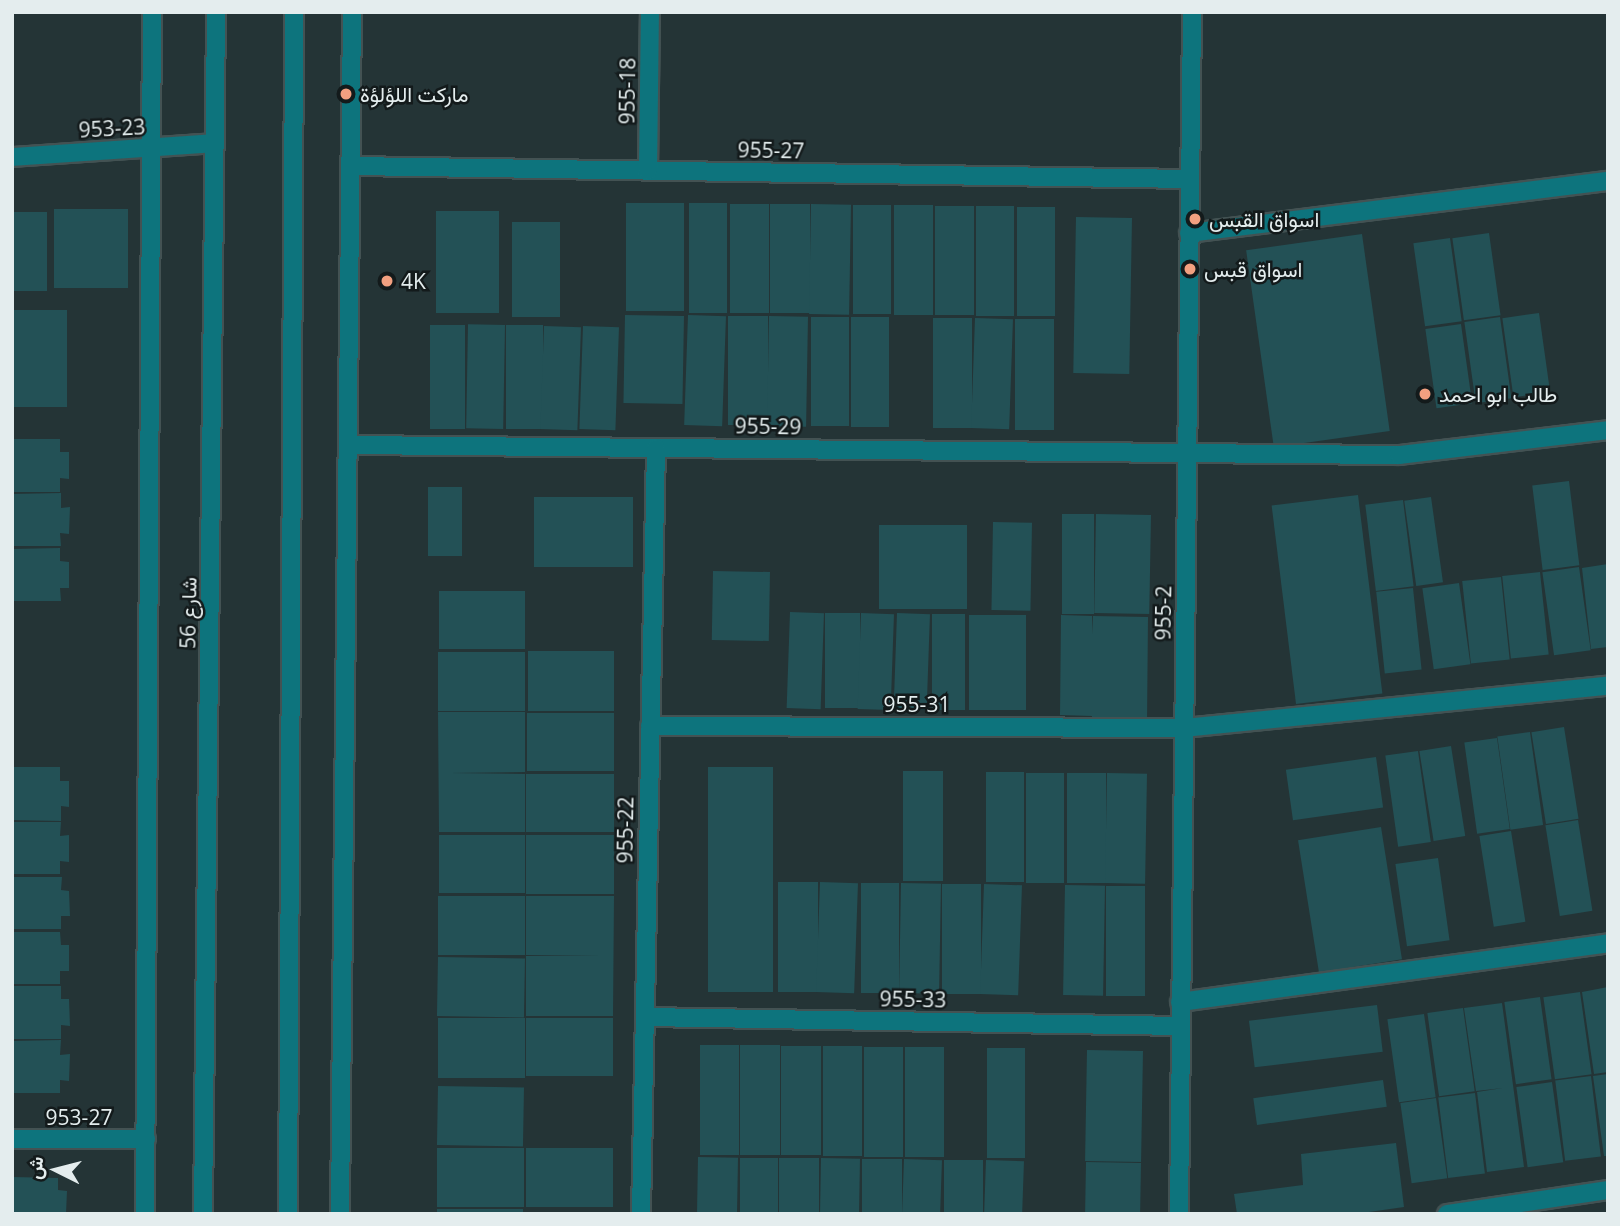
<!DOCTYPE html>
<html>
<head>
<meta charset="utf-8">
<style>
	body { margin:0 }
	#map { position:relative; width:1620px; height:1226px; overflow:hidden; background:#243436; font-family:"Open Sans",Vazirmatn,sans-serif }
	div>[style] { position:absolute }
	.building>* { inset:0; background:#235156; transform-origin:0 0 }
	.roads { filter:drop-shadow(2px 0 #435253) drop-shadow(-2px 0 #435253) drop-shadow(0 2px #435253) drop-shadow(0 -2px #435253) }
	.minor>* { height:18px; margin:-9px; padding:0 9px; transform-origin:9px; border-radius:9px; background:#0d747d }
	.dots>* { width:19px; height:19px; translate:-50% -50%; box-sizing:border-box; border:4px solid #131a1b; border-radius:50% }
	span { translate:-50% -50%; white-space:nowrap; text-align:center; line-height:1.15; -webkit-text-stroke:5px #131a1b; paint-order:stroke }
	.street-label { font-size:21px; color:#e4edee }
	.poi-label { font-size:21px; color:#e4edee }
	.left { translate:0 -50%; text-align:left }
	.frame { position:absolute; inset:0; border:14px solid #e4edee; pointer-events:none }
	.north { position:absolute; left:21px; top:1135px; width:70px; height:70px; -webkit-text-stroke:5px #131a1b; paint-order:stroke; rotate:276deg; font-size:19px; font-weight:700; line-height:28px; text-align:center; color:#e4edee }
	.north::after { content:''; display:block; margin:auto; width:24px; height:32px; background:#e4edee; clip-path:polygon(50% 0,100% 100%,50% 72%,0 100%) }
</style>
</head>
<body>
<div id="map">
	<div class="building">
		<i style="left:626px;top:203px;width:58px;height:108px"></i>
		<i style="left:689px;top:203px;width:38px;height:110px"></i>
		<i style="left:730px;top:204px;width:39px;height:109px"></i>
		<i style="left:770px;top:204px;width:40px;height:109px"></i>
		<i style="left:811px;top:204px;width:40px;height:110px;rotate:1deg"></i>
		<i style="left:853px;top:205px;width:38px;height:109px"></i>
		<i style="left:894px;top:205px;width:39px;height:110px"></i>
		<i style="left:935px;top:206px;width:39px;height:109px"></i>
		<i style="left:976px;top:206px;width:38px;height:110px"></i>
		<i style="left:1017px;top:207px;width:38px;height:109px"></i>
		<i style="left:54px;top:209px;width:74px;height:79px"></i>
		<i style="left:436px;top:211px;width:63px;height:102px"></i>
		<i style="left:12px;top:212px;width:35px;height:79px"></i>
		<i style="left:1076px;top:217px;width:56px;height:156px;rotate:1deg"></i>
		<i style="left:512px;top:222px;width:48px;height:95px"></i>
		<i style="left:1489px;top:233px;width:83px;height:37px;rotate:82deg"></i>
		<i style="left:1362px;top:234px;width:199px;height:117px;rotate:82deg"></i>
		<i style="left:1450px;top:238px;width:84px;height:37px;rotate:82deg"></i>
		<i style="left:12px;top:310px;width:55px;height:97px"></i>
		<i style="left:1539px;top:313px;width:80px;height:37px;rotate:82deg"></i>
		<i style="left:625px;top:315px;width:59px;height:88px;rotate:1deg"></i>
		<i style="left:688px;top:315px;width:38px;height:110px;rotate:2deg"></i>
		<i style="left:728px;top:316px;width:40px;height:109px"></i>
		<i style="left:769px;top:316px;width:39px;height:110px;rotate:1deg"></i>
		<i style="left:811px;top:317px;width:38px;height:109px"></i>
		<i style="left:851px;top:317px;width:38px;height:110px"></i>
		<i style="left:1500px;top:317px;width:82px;height:36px;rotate:82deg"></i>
		<i style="left:933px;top:318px;width:39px;height:110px"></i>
		<i style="left:975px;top:318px;width:38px;height:110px;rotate:2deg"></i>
		<i style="left:1015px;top:319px;width:39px;height:111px"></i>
		<i style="left:1461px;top:324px;width:80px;height:36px;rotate:82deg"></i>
		<i style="left:430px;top:325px;width:35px;height:104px"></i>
		<i style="left:505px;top:325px;width:104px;height:37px;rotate:91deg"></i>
		<i style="left:506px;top:325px;width:37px;height:104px"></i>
		<i style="left:544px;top:326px;width:37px;height:103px;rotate:2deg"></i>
		<i style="left:583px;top:326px;width:36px;height:103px;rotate:2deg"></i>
		<i style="clip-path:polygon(12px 439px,60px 439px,60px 452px,69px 452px,69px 479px,60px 478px,60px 492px,12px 492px)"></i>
		<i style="left:1569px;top:481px;width:85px;height:37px;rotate:83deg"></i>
		<i style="left:428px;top:487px;width:34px;height:69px"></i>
		<i style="clip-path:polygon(61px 493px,61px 508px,70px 507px,69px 534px,60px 533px,61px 546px,12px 546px,12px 494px)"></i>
		<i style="left:1358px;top:495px;width:200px;height:87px;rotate:83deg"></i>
		<i style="left:534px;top:497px;width:99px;height:70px"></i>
		<i style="left:1431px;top:497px;width:86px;height:27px;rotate:82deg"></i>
		<i style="left:1403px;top:500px;width:87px;height:38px;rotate:83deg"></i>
		<i style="left:1062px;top:514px;width:32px;height:100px"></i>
		<i style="left:1096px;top:514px;width:55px;height:99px;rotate:1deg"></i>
		<i style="left:993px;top:522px;width:39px;height:88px;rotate:1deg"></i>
		<i style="left:879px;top:525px;width:88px;height:84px"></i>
		<i style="clip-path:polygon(60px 548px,60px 561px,69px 562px,69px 588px,60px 588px,61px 601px,12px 601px,12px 549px)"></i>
		<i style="clip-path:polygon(1608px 564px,1608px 647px,1591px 649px,1582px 568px)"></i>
		<i style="left:1579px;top:567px;width:84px;height:37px;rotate:82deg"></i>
		<i style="left:713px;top:571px;width:57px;height:69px;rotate:1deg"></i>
		<i style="left:1540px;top:572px;width:83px;height:38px;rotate:84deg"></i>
		<i style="left:1501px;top:577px;width:83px;height:39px;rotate:84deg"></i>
		<i style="left:1459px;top:583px;width:82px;height:37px;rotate:82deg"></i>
		<i style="left:1413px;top:588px;width:82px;height:37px;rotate:84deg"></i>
		<i style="left:439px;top:591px;width:86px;height:58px"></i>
		<i style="left:790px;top:612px;width:34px;height:96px;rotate:2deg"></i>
		<i style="left:825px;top:613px;width:35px;height:95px"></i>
		<i style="left:861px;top:613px;width:33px;height:96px;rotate:2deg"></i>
		<i style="left:897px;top:613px;width:33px;height:96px;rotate:2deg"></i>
		<i style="left:932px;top:614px;width:33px;height:96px"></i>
		<i style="left:969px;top:615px;width:57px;height:95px"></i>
		<i style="clip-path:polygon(1061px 615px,1092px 616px,1092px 634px,1093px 616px,1148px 617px,1147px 724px,1092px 723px,1092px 716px,1060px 715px)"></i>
		<i style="left:528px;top:651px;width:86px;height:60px"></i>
		<i style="left:438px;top:652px;width:87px;height:59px"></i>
		<i style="clip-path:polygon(438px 712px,525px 712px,525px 772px,450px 773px,525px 774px,525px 832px,439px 832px)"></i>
		<i style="left:527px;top:713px;width:87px;height:58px"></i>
		<i style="left:1564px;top:727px;width:93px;height:33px;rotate:81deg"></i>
		<i style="left:1530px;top:732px;width:94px;height:33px;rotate:82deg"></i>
		<i style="left:1497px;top:738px;width:92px;height:33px;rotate:82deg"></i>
		<i style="left:1451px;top:746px;width:91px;height:32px;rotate:81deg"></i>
		<i style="left:1418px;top:751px;width:92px;height:33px;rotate:82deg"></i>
		<i style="left:1376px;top:757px;width:51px;height:91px;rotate:82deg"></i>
		<i style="clip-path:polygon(12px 767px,60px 767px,60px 781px,69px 781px,69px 807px,61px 806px,61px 821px,12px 820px)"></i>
		<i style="left:708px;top:767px;width:65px;height:225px"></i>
		<i style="left:903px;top:771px;width:40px;height:110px"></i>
		<i style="left:986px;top:772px;width:38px;height:110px"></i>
		<i style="left:1026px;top:773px;width:38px;height:110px"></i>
		<i style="left:1067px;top:773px;width:39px;height:110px"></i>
		<i style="left:1107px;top:773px;width:40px;height:110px;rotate:1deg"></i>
		<i style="left:526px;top:774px;width:88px;height:58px"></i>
		<i style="left:1578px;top:820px;width:92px;height:33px;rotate:81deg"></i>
		<i style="clip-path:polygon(12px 822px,61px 822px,60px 836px,69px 835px,69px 862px,60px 861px,60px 874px,12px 874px)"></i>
		<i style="left:1381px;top:827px;width:134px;height:84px;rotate:81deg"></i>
		<i style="left:1511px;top:831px;width:92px;height:32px;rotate:81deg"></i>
		<i style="left:439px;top:835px;width:86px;height:58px"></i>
		<i style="left:526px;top:835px;width:88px;height:59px"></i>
		<i style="left:1438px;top:858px;width:83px;height:43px;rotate:82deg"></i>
		<i style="clip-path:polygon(12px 877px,62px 877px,61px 890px,69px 891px,70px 916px,61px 916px,61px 929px,12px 929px)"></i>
		<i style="left:778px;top:882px;width:40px;height:110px"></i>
		<i style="left:820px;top:882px;width:38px;height:110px;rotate:2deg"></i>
		<i style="left:861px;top:883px;width:38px;height:110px"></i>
		<i style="left:901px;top:883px;width:40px;height:110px;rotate:1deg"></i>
		<i style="left:942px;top:884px;width:39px;height:110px"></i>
		<i style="left:984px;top:884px;width:38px;height:110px;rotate:2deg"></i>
		<i style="left:1065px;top:885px;width:40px;height:110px;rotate:1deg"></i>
		<i style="left:1106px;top:886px;width:39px;height:110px"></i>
		<i style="left:438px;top:896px;width:87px;height:59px"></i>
		<i style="clip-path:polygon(526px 896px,614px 896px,613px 1016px,526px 1016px,526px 956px,600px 955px,526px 955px)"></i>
		<i style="clip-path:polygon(12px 932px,60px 932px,61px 945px,69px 945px,69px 971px,60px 971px,60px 984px,12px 984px)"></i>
		<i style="left:438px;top:957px;width:87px;height:59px;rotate:1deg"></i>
		<i style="clip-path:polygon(12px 986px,61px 986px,61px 999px,69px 999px,70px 1026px,61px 1025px,61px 1039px,12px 1039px)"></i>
		<i style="clip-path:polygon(1608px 987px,1608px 1072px,1594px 1074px,1582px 992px)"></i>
		<i style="left:1580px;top:992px;width:83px;height:37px;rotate:82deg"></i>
		<i style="left:1540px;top:997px;width:83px;height:36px;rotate:82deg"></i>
		<i style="clip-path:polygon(1502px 1003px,1524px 1167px,1487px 1172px,1477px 1092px,1503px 1088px,1476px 1091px,1464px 1008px)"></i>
		<i style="left:1377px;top:1005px;width:47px;height:129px;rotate:83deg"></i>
		<i style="left:1463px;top:1008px;width:84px;height:36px;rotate:82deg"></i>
		<i style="left:1424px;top:1014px;width:84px;height:37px;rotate:82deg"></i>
		<i style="left:438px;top:1018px;width:87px;height:60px"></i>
		<i style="left:526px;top:1018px;width:87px;height:58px"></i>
		<i style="clip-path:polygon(61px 1040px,60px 1055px,70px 1054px,69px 1081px,60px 1080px,60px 1093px,12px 1093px,12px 1041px)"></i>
		<i style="left:700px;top:1045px;width:39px;height:110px"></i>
		<i style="left:740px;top:1045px;width:40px;height:110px"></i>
		<i style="left:781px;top:1046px;width:40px;height:109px"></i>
		<i style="left:823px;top:1046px;width:39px;height:110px"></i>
		<i style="left:864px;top:1047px;width:39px;height:110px"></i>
		<i style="left:905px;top:1047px;width:39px;height:110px"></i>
		<i style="left:987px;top:1048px;width:38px;height:110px"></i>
		<i style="left:1087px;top:1050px;width:56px;height:111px;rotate:1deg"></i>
		<i style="clip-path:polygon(1608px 1074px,1608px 1156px,1604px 1156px,1593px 1076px)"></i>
		<i style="left:1591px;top:1076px;width:81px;height:36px;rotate:83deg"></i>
		<i style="left:1383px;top:1080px;width:27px;height:131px;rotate:82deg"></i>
		<i style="left:1552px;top:1082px;width:81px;height:36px;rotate:82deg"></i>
		<i style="left:438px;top:1086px;width:86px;height:59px;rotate:1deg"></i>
		<i style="left:1475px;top:1093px;width:81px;height:37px;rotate:83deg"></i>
		<i style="left:1436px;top:1098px;width:81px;height:36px;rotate:82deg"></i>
		<i style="clip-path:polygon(1396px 1143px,1404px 1207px,1355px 1214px,1237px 1214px,1234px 1194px,1303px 1185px,1301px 1154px)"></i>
		<i style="left:437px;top:1148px;width:87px;height:59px"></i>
		<i style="left:526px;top:1148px;width:87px;height:59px"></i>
		<i style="left:698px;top:1157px;width:40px;height:57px;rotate:1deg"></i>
		<i style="left:740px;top:1158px;width:38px;height:56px"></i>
		<i style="left:779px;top:1158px;width:40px;height:56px"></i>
		<i style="left:821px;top:1158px;width:39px;height:56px;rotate:1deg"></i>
		<i style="left:862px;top:1159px;width:40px;height:55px"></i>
		<i style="left:904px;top:1159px;width:38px;height:55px;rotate:2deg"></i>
		<i style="left:944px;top:1160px;width:39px;height:54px"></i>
		<i style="left:986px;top:1160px;width:38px;height:54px;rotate:2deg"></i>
		<i style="left:1086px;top:1162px;width:55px;height:52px;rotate:1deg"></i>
		<i style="clip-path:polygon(12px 1177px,58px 1178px,58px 1190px,67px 1191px,66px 1214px,12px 1214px)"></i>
		<i style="left:437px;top:1209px;width:86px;height:5px"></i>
	</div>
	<div class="roads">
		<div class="minor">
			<i style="left:12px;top:157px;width:203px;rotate:-3.9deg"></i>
			<i style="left:352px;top:166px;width:838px;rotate:0.89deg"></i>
			<i style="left:648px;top:171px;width:159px;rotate:-89.3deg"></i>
			<i style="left:1189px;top:233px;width:422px;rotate:-7.1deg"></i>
			<i style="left:349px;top:445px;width:1050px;rotate:0.55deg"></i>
			<i style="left:1399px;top:455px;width:210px;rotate:-6.8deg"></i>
			<i style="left:650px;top:726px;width:534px;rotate:0.21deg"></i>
			<i style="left:1184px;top:728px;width:426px;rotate:-5.7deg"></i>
			<i style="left:1180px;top:1002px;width:432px;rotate:-7.8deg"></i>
			<i style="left:645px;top:1017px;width:536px;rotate:0.96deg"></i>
			<i style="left:12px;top:1139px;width:134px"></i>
			<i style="left:145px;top:1214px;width:1202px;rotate:-89.67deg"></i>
			<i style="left:203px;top:1214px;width:1202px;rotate:-89.38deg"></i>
			<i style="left:288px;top:1214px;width:1202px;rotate:-89.71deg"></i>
			<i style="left:340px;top:1214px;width:1202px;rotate:-89.43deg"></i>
			<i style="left:641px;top:1214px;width:766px;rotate:-88.88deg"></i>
			<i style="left:1179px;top:1214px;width:1202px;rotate:-89.38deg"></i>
			<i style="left:1447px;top:1214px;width:163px;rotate:-8.5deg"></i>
		</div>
	</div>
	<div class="dots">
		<i style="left:346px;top:94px;background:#f2a080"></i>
		<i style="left:1195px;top:219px;background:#f2a080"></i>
		<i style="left:1190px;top:269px;background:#f2a080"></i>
		<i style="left:387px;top:281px;background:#f2a080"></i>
		<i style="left:1425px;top:394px;background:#f2a080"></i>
	</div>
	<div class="street-label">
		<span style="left:627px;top:91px;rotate:-89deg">955-18</span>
		<span style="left:112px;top:128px;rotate:-3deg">953-23</span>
		<span style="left:771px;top:150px;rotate:1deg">955-27</span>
		<span style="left:768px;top:426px;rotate:1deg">955-29</span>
		<span style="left:188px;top:613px;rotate:-89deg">شارع 56</span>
		<span style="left:1163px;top:613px;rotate:-89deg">955-2</span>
		<span style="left:917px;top:704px">955-31</span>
		<span style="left:625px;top:830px;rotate:-89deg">955-22</span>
		<span style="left:913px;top:999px;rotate:1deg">955-33</span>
		<span style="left:79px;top:1117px">953-27</span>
	</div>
	<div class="poi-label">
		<span class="left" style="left:360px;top:94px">ماركت اللؤلؤة</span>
		<span class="left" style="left:1209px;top:219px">اسواق القبس</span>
		<span class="left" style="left:1204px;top:269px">اسواق قبس</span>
		<span class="left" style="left:401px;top:281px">4K</span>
		<span class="left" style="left:1439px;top:394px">طالب ابو احمد</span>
	</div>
	<div class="frame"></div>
	<div class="north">ش</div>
</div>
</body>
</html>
